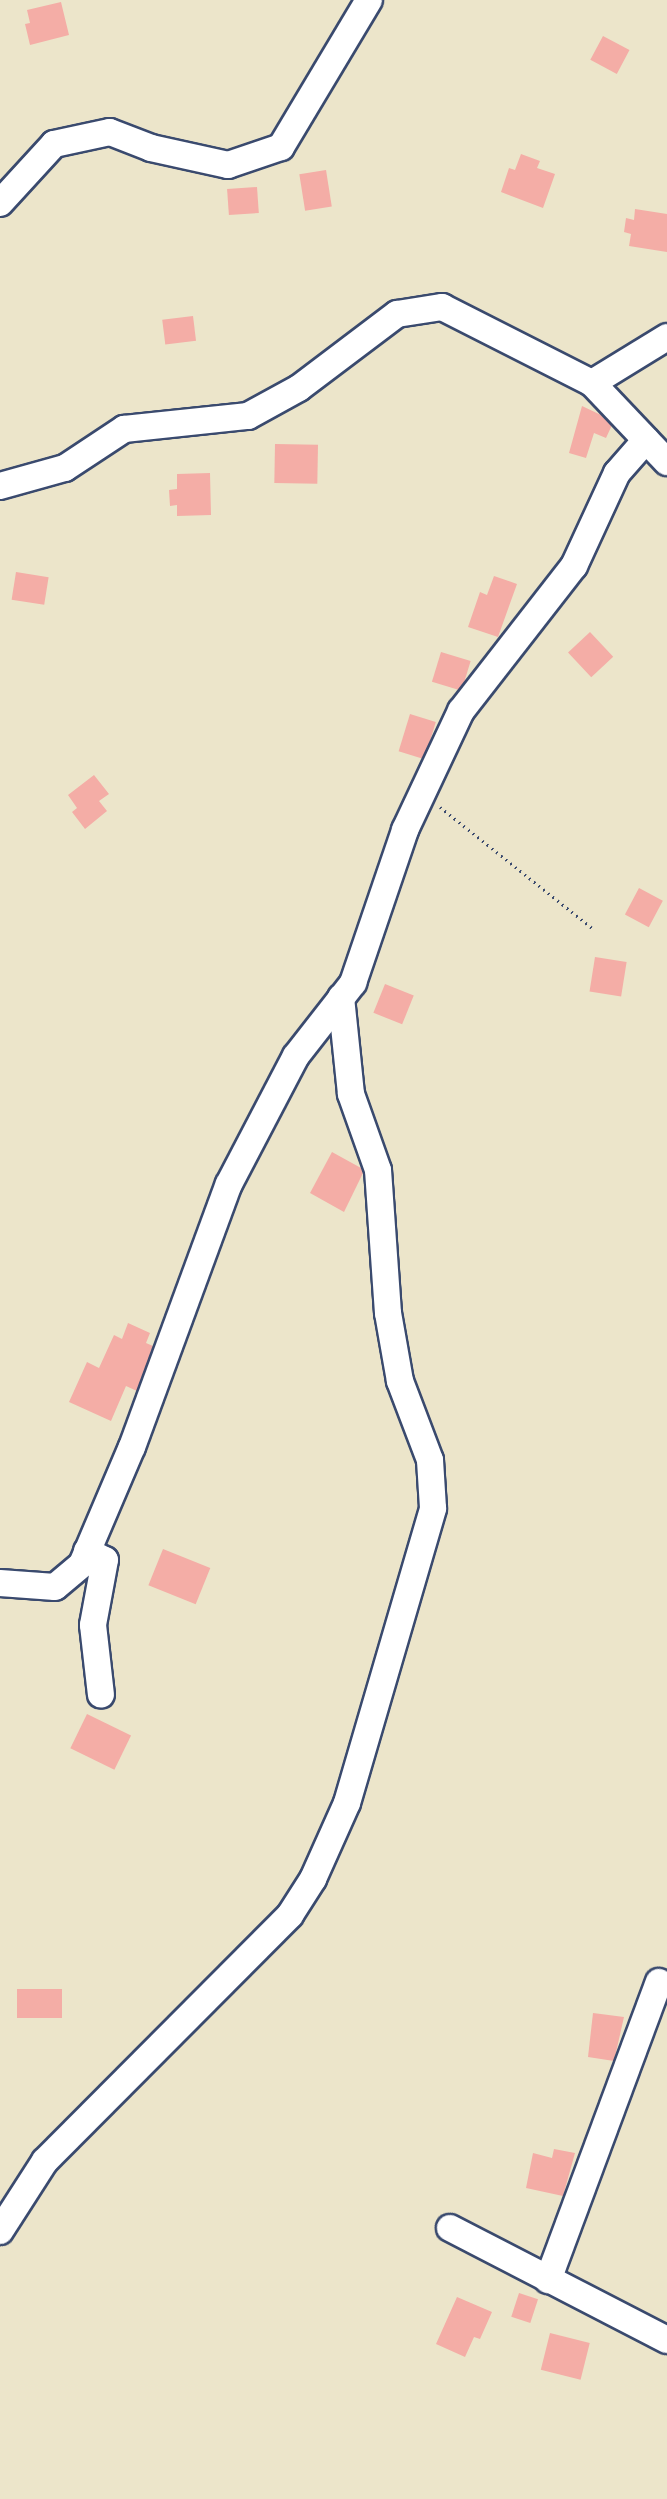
<!DOCTYPE html>
<html>
<head>
<meta charset="utf-8">
<style>
	body { margin:0 }
	#map { position:relative; width:667px; height:2499px; overflow:hidden; background:#ece5ca; font-family:Mali,sans-serif }
	div>[style] { position:absolute }
	.building>* { inset:0; background:#f4ada6; transform-origin:0 0 }
	.path>* { height:3px; margin-top:-1.5px; transform-origin:0; background:repeating-linear-gradient(90deg,#3a4a6e 0 1.5px,transparent 0 6px) }
	.roads { filter:drop-shadow(2px 0 #3a4a6e) drop-shadow(-2px 0 #3a4a6e) drop-shadow(0 2px #3a4a6e) drop-shadow(0 -2px #3a4a6e) }
	.minor>* { height:26px; margin:-13px; padding:0 13px; transform-origin:13px; border-radius:13px; background:#fff }
	span { translate:-50% -50%; white-space:nowrap; text-align:center; line-height:1.15; -webkit-text-stroke:4.5px #f6f6f2; paint-order:stroke }
</style>
</head>
<body>
<div id="map">
	<div class="building">
		<i style="clip-path:polygon(61px 2px,69px 35px,30px 45px,25px 24px,30px 23px,27px 10px)"></i>
		<i style="left:603px;top:36px;width:30px;height:27px;rotate:28deg"></i>
		<i style="clip-path:polygon(521px 154px,540px 161px,537px 168px,555px 174px,543px 208px,501px 192px,509px 168px,515px 170px)"></i>
		<i style="left:326px;top:170px;width:37px;height:27px;rotate:81deg"></i>
		<i style="left:257px;top:187px;width:26px;height:30px;rotate:86deg"></i>
		<i style="clip-path:polygon(635px 209px,667px 214px,667px 252px,629px 246px,631px 234px,624px 232px,626px 218px,634px 220px)"></i>
		<i style="left:193px;top:316px;width:25px;height:31px;rotate:83deg"></i>
		<i style="clip-path:polygon(582px 406px,601px 415px,612px 425px,606px 438px,594px 433px,586px 458px,569px 453px)"></i>
		<i style="left:275px;top:444px;width:43px;height:39px;rotate:1deg"></i>
		<i style="clip-path:polygon(210px 473px,211px 515px,177px 516px,177px 505px,170px 506px,169px 490px,177px 489px,177px 474px)"></i>
		<i style="left:16px;top:572px;width:33px;height:28px;rotate:9deg"></i>
		<i style="clip-path:polygon(494px 576px,517px 584px,498px 637px,468px 627px,480px 592px,487px 595px)"></i>
		<i style="left:590px;top:632px;width:34px;height:30px;rotate:47deg"></i>
		<i style="left:441px;top:652px;width:31px;height:31px;rotate:17deg"></i>
		<i style="left:410px;top:714px;width:27px;height:39px;rotate:17deg"></i>
		<i style="clip-path:polygon(94px 775px,109px 794px,99px 801px,107px 811px,85px 829px,72px 812px,77px 808px,68px 795px)"></i>
		<i style="left:639px;top:888px;width:27px;height:30px;rotate:28deg"></i>
		<i style="left:595px;top:957px;width:32px;height:35px;rotate:9deg"></i>
		<i style="left:385px;top:984px;width:31px;height:31px;rotate:22deg"></i>
		<i style="clip-path:polygon(332px 1152px,361px 1168px,363px 1173px,344px 1212px,310px 1193px)"></i>
		<i style="clip-path:polygon(128px 1323px,150px 1333px,146px 1343px,153px 1346px,137px 1391px,126px 1386px,111px 1421px,69px 1402px,87px 1362px,99px 1368px,114px 1335px,122px 1339px)"></i>
		<i style="left:163px;top:1549px;width:51px;height:39px;rotate:22deg"></i>
		<i style="left:87px;top:1714px;width:49px;height:38px;rotate:26deg"></i>
		<i style="left:17px;top:1989px;width:45px;height:29px"></i>
		<i style="clip-path:polygon(593px 2013px,624px 2017px,614px 2061px,588px 2057px)"></i>
		<i style="clip-path:polygon(554px 2149px,575px 2153px,563px 2196px,526px 2188px,533px 2153px,552px 2158px)"></i>
		<i style="left:519px;top:2293px;width:20px;height:25px;rotate:18deg"></i>
		<i style="clip-path:polygon(457px 2297px,492px 2312px,480px 2339px,474px 2337px,465px 2357px,436px 2344px)"></i>
		<i style="left:550px;top:2333px;width:41px;height:38px;rotate:14deg"></i>
	</div>
	<div class="path">
		<i style="left:440px;top:807px;width:194px;rotate:38.5deg"></i>
	</div>
	<div class="roads">
		<div class="minor">
			<i style="left:0;top:203px;width:80px;rotate:-47.5deg"></i>
			<i style="left:54px;top:144px;width:57px;rotate:-12.1deg"></i>
			<i style="left:110px;top:132px;width:44px;rotate:21.3deg"></i>
			<i style="left:151px;top:148px;width:79px;rotate:12.4deg"></i>
			<i style="left:228px;top:165px;width:56px;rotate:-18.8deg"></i>
			<i style="left:281px;top:147px;width:171px;rotate:-59.1deg"></i>
			<i style="left:592px;top:383px;width:88px;rotate:-31.5deg"></i>
			<i style="left:0;top:486px;width:67px;rotate:-15.5deg"></i>
			<i style="left:65px;top:468px;width:71px;rotate:-33.5deg"></i>
			<i style="left:124px;top:429px;width:125px;rotate:-6deg"></i>
			<i style="left:248px;top:416px;width:58px;rotate:-28.8deg"></i>
			<i style="left:299px;top:388px;width:123px;rotate:-37.1deg"></i>
			<i style="left:397px;top:314px;width:46px;rotate:-8.8deg"></i>
			<i style="left:442px;top:307px;width:168px;rotate:26.9deg"></i>
			<i style="left:592px;top:383px;width:109px;rotate:46.5deg"></i>
			<i style="left:87px;top:1551px;width:20px;rotate:27deg"></i>
			<i style="left:105px;top:1560px;width:66px;rotate:100.5deg"></i>
			<i style="left:93px;top:1625px;width:70px;rotate:83.5deg"></i>
			<i style="left:0;top:1583px;width:55px;rotate:4.2deg"></i>
			<i style="left:55px;top:1587px;width:35px;rotate:-40deg"></i>
			<i style="left:82px;top:1564px;width:127px;rotate:-66.9deg"></i>
			<i style="left:132px;top:1447px;width:280px;rotate:-69.8deg"></i>
			<i style="left:229px;top:1184px;width:144px;rotate:-62.4deg"></i>
			<i style="left:296px;top:1056px;width:93px;rotate:-52deg"></i>
			<i style="left:353px;top:983px;width:162px;rotate:-71.2deg"></i>
			<i style="left:405px;top:830px;width:132px;rotate:-64.8deg"></i>
			<i style="left:461px;top:711px;width:184px;rotate:-52.1deg"></i>
			<i style="left:574px;top:566px;width:102px;rotate:-65.2deg"></i>
			<i style="left:617px;top:473px;width:44px;rotate:-48.7deg"></i>
			<i style="left:450px;top:2228px;width:244px;rotate:27.3deg"></i>
			<i style="left:0;top:2231px;width:83px;rotate:-57.3deg"></i>
			<i style="left:45px;top:2161px;width:347px;rotate:-45.1deg"></i>
			<i style="left:290px;top:1915px;width:43px;rotate:-57.4deg"></i>
			<i style="left:313px;top:1879px;width:83px;rotate:-65.9deg"></i>
			<i style="left:347px;top:1803px;width:307px;rotate:-73.7deg"></i>
			<i style="left:433px;top:1508px;width:48px;rotate:-93.6deg"></i>
			<i style="left:430px;top:1460px;width:85px;rotate:-110.8deg"></i>
			<i style="left:400px;top:1381px;width:69px;rotate:-100deg"></i>
			<i style="left:388px;top:1313px;width:143px;rotate:-94deg"></i>
			<i style="left:378px;top:1170px;width:81px;rotate:-109.6deg"></i>
			<i style="left:351px;top:1094px;width:97px;rotate:-95.9deg"></i>
			<i style="left:548px;top:2280px;width:318px;rotate:-69.6deg"></i>
		</div>
	</div>
</div>
</body>
</html>
